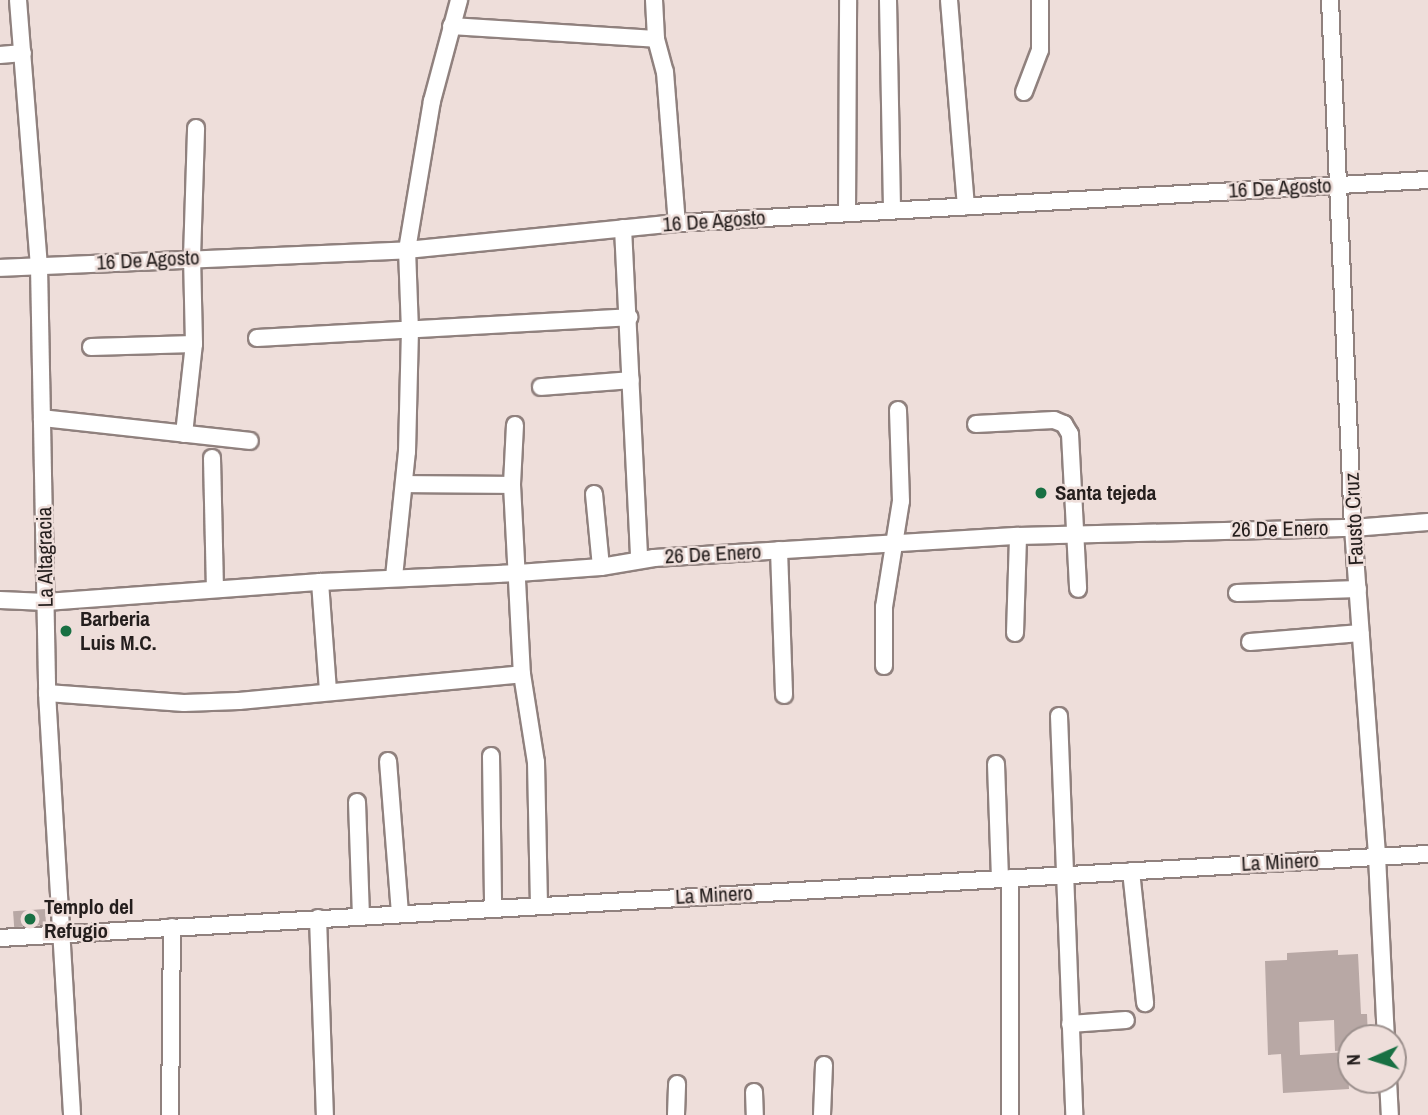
<!DOCTYPE html>
<html>
<head>
<meta charset="utf-8">
<style>
	body { margin:0 }
	#map { position:relative; width:1428px; height:1115px; overflow:hidden; background:#eededa; font-family:"Archivo Narrow",sans-serif }
	div>[style] { position:absolute }
	.building>* { inset:0; background:#b8a8a5; transform-origin:0 0 }
	.roads { filter:drop-shadow(2px 0 #90817e) drop-shadow(-2px 0 #90817e) drop-shadow(0 2px #90817e) drop-shadow(0 -2px #90817e) }
	.street>* { height:16px; margin:-8px; padding:0 8px; transform-origin:8px; border-radius:8px; background:#fff }
	.dots>* { width:19px; height:19px; translate:-50% -50%; box-sizing:border-box; border:4px solid #eededa; border-radius:50% }
	span { translate:-50% -50%; white-space:nowrap; text-align:center; line-height:1.15; -webkit-text-stroke:5px #eededa; paint-order:stroke }
	.street-label { font-size:21px; color:#241e1d }
	.poi-label { font-size:21px; color:#241e1d; font-weight:700 }
	.left { translate:0 -50%; text-align:left }
	.north { position:absolute; left:1337px; top:1024px; width:70px; height:70px; box-sizing:border-box; background:#eededa; border:2px solid #9d918e; border-radius:50%; rotate:267deg; font-size:19px; font-weight:700; line-height:28px; text-align:center; color:#241e1d }
	.north::after { content:''; display:block; margin:auto; width:24px; height:32px; background:#187043; clip-path:polygon(50% 0,100% 100%,50% 72%,0 100%) }
</style>
</head>
<body>
<div id="map">
	<div class="building">
		<i style="left:45px;top:909px;width:16px;height:32px;rotate:86deg"></i>
		<i style="clip-path:polygon(1338px 950px,1338px 955px,1358px 954px,1361px 1014px,1367px 1014px,1368px 1038px,1351px 1038px,1351px 1050px,1335px 1051px,1334px 1020px,1299px 1022px,1300px 1055px,1347px 1052px,1349px 1089px,1283px 1093px,1281px 1054px,1268px 1055px,1265px 961px,1287px 960px,1287px 953px)"></i>
	</div>
	<div class="roads">
		<div class="street">
			<i style="left:18px;top:0;width:267px;rotate:85.5deg"></i>
			<i style="left:39px;top:266px;width:427px;rotate:88.9deg"></i>
			<i style="left:47px;top:693px;width:423px;rotate:86.6deg"></i>
			<i style="left:654px;top:0;width:39px;rotate:87deg"></i>
			<i style="left:888px;top:0;width:210px;rotate:88.9deg"></i>
			<i style="left:949px;top:0;width:207px;rotate:85.3deg"></i>
			<i style="left:1330px;top:0;width:529px;rotate:87.51deg"></i>
			<i style="left:1353px;top:528px;width:329px;rotate:85.8deg"></i>
			<i style="left:1377px;top:856px;width:182px;rotate:87.2deg"></i>
			<i style="left:451px;top:26px;width:205px;rotate:3.6deg"></i>
			<i style="left:656px;top:39px;width:34px;rotate:75deg"></i>
			<i style="left:665px;top:72px;width:151px;rotate:85.5deg"></i>
			<i style="left:0;top:55px;width:23px;rotate:-5deg"></i>
			<i style="left:1024px;top:92px;width:45px;rotate:-69.1deg"></i>
			<i style="left:1040px;top:50px;width:50px;rotate:-90deg"></i>
			<i style="left:847px;top:213px;width:213px;rotate:-89.7deg"></i>
			<i style="left:623px;top:228px;width:332px;rotate:87.2deg"></i>
			<i style="left:0;top:268px;width:407px;rotate:-2.5deg"></i>
			<i style="left:407px;top:250px;width:271px;rotate:-5.7deg"></i>
			<i style="left:677px;top:223px;width:752px;rotate:-3.28deg"></i>
			<i style="left:257px;top:338px;width:373px;rotate:-3.2deg"></i>
			<i style="left:91px;top:347px;width:103px;rotate:-1.7deg"></i>
			<i style="left:541px;top:387px;width:90px;rotate:-4.4deg"></i>
			<i style="left:42px;top:418px;width:209px;rotate:6.3deg"></i>
			<i style="left:976px;top:424px;width:78px;rotate:-2.9deg"></i>
			<i style="left:1054px;top:420px;width:11px;rotate:22deg"></i>
			<i style="left:1064px;top:424px;width:12px;rotate:59deg"></i>
			<i style="left:1070px;top:434px;width:155px;rotate:87deg"></i>
			<i style="left:515px;top:425px;width:60px;rotate:92.9deg"></i>
			<i style="left:512px;top:485px;width:189px;rotate:87deg"></i>
			<i style="left:522px;top:674px;width:89px;rotate:81deg"></i>
			<i style="left:536px;top:762px;width:143px;rotate:88.8deg"></i>
			<i style="left:184px;top:434px;width:91px;rotate:-83.7deg"></i>
			<i style="left:194px;top:344px;width:86px;rotate:-91.3deg"></i>
			<i style="left:192px;top:258px;width:130px;rotate:-88.2deg"></i>
			<i style="left:212px;top:458px;width:131px;rotate:88.7deg"></i>
			<i style="left:404px;top:484px;width:108px;rotate:0.5deg"></i>
			<i style="left:594px;top:494px;width:73px;rotate:84.5deg"></i>
			<i style="left:779px;top:550px;width:145px;rotate:88deg"></i>
			<i style="left:394px;top:577px;width:126px;rotate:-84.1deg"></i>
			<i style="left:407px;top:452px;width:121px;rotate:-88.6deg"></i>
			<i style="left:410px;top:331px;width:81px;rotate:-92.1deg"></i>
			<i style="left:407px;top:250px;width:151px;rotate:-80.5deg"></i>
			<i style="left:432px;top:101px;width:105px;rotate:-75deg"></i>
			<i style="left:320px;top:582px;width:110px;rotate:85.8deg"></i>
			<i style="left:1237px;top:593px;width:121px;rotate:-1.9deg"></i>
			<i style="left:0;top:600px;width:46px;rotate:2.5deg"></i>
			<i style="left:46px;top:602px;width:275px;rotate:-4.2deg"></i>
			<i style="left:320px;top:582px;width:198px;rotate:-2.6deg"></i>
			<i style="left:518px;top:573px;width:83px;rotate:-4.1deg"></i>
			<i style="left:601px;top:567px;width:54px;rotate:-9.6deg"></i>
			<i style="left:654px;top:558px;width:365px;rotate:-3.5deg"></i>
			<i style="left:1018px;top:536px;width:335px;rotate:-1.4deg"></i>
			<i style="left:1353px;top:528px;width:75px;rotate:-4.6deg"></i>
			<i style="left:1015px;top:633px;width:97px;rotate:-88.2deg"></i>
			<i style="left:1250px;top:642px;width:111px;rotate:-4.6deg"></i>
			<i style="left:884px;top:666px;width:59px;rotate:-90deg"></i>
			<i style="left:884px;top:607px;width:107px;rotate:-80.9deg"></i>
			<i style="left:901px;top:501px;width:91px;rotate:-91.9deg"></i>
			<i style="left:47px;top:693px;width:137px;rotate:4.2deg"></i>
			<i style="left:184px;top:703px;width:55px;rotate:-2.1deg"></i>
			<i style="left:239px;top:701px;width:284px;rotate:-5.4deg"></i>
			<i style="left:1059px;top:716px;width:399px;rotate:87.8deg"></i>
			<i style="left:491px;top:756px;width:151px;rotate:89.2deg"></i>
			<i style="left:388px;top:761px;width:152px;rotate:85.5deg"></i>
			<i style="left:996px;top:764px;width:114px;rotate:88deg"></i>
			<i style="left:357px;top:802px;width:113px;rotate:88deg"></i>
			<i style="left:1131px;top:871px;width:133px;rotate:83.9deg"></i>
			<i style="left:1010px;top:878px;width:237px;rotate:90deg"></i>
			<i style="left:318px;top:918px;width:197px;rotate:88deg"></i>
			<i style="left:0;top:938px;width:1430px;rotate:-3.37deg"></i>
			<i style="left:1070px;top:1024px;width:56px;rotate:-4.1deg"></i>
			<i style="left:1388px;top:1080px;width:35px;rotate:87deg"></i>
			<i style="left:754px;top:1092px;width:23px;rotate:88deg"></i>
			<i style="left:170px;top:1115px;width:188px;rotate:-89.4deg"></i>
			<i style="left:676px;top:1115px;width:31px;rotate:-88deg"></i>
			<i style="left:822px;top:1115px;width:50px;rotate:-87.7deg"></i>
		</div>
	</div>
	<div class="dots">
		<i style="left:1041px;top:493px;background:#187043"></i>
		<i style="left:66px;top:631px;background:#187043"></i>
		<i style="left:30px;top:919px;background:#187043"></i>
	</div>
	<div class="street-label">
		<span style="left:1280px;top:188px;rotate:-3deg">16 De Agosto</span>
		<span style="left:714px;top:221px;rotate:-4deg">16 De Agosto</span>
		<span style="left:148px;top:260px;rotate:-3deg">16 De Agosto</span>
		<span style="left:1354px;top:519px;rotate:-93deg">Fausto Cruz</span>
		<span style="left:1280px;top:529px;rotate:-1deg">26 De Enero</span>
		<span style="left:713px;top:554px;rotate:-3deg">26 De Enero</span>
		<span style="left:45px;top:557px;rotate:-91deg">La Altagracia</span>
		<span style="left:1280px;top:862px;rotate:-3deg">La Minero</span>
		<span style="left:714px;top:895px;rotate:-3deg">La Minero</span>
	</div>
	<div class="poi-label">
		<span class="left" style="left:1055px;top:493px">Santa tejeda</span>
		<span class="left" style="left:80px;top:631px">Barberia<br>Luis M.C.</span>
		<span class="left" style="left:44px;top:919px">Templo del<br>Refugio</span>
	</div>
	<div class="north">N</div>
</div>
</body>
</html>
